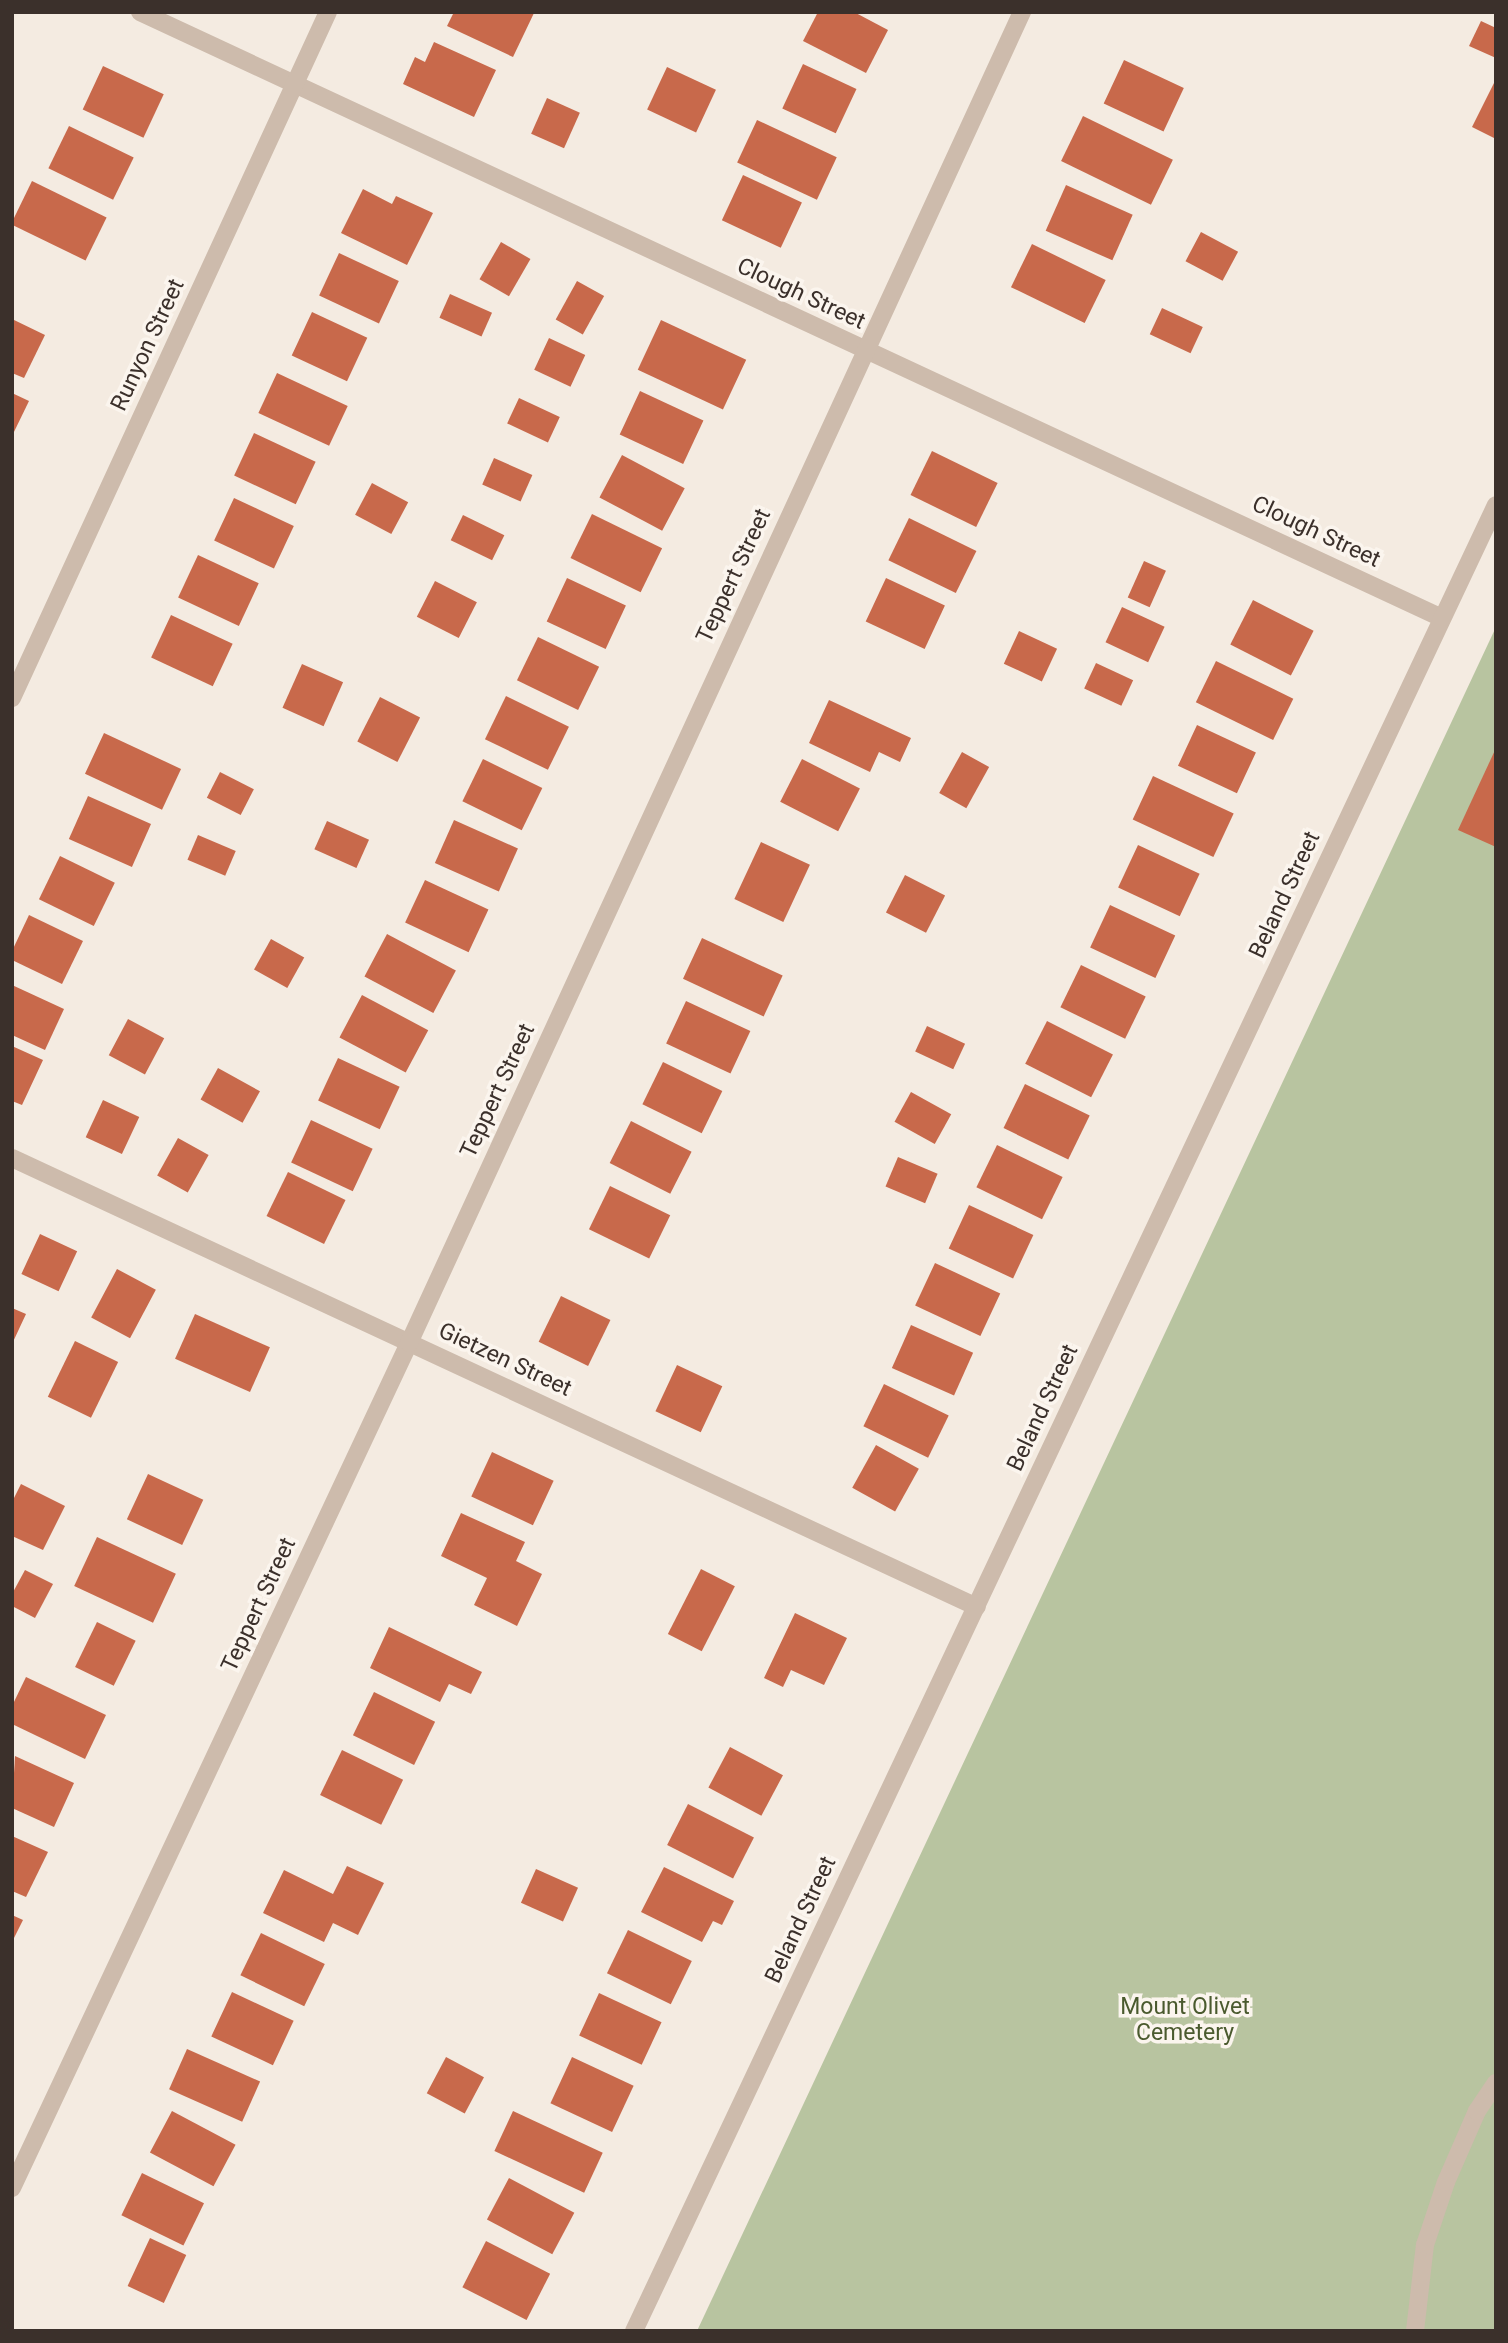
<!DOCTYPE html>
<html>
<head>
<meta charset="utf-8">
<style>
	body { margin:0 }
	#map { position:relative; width:1508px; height:2343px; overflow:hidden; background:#f4ebe1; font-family:Roboto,sans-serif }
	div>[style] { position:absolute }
	.green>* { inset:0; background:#b8c4a0 }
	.building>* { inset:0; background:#c8694b; transform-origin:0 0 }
	.minor>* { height:18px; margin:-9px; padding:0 9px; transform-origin:9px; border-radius:9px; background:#cdbbac }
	span { translate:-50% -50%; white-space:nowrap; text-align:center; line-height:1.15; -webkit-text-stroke:7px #fbf5ee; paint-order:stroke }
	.street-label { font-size:23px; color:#3b302b }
	.park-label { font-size:23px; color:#4a5a2e }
	.frame { position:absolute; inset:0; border:14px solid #3b302b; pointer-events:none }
</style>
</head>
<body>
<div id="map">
	<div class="green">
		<i style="clip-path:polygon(1496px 627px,1496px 2331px,697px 2331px)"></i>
	</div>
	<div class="building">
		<i style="clip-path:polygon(454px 12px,532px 12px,534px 13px,513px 57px,447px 26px)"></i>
		<i style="clip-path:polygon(818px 12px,854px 12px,888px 30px,866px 73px,803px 41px)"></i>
		<i style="clip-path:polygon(1481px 21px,1496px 28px,1496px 58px,1469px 46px)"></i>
		<i style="clip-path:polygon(434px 42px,496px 70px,474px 117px,403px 84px,415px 57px,425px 62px)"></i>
		<i style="left:1124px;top:60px;width:66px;height:48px;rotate:25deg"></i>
		<i style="left:803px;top:64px;width:59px;height:49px;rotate:25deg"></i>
		<i style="left:103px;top:66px;width:67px;height:48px;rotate:25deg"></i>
		<i style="left:667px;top:67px;width:54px;height:47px;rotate:25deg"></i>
		<i style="clip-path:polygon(1496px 79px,1496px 139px,1472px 127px)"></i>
		<i style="left:547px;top:98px;width:36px;height:39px;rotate:24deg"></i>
		<i style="left:1083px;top:116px;width:100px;height:50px;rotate:26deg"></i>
		<i style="left:757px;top:120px;width:88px;height:47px;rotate:25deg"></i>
		<i style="left:69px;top:126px;width:72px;height:47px;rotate:26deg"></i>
		<i style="left:743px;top:175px;width:65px;height:50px;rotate:25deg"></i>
		<i style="left:32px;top:181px;width:83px;height:48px;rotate:26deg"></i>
		<i style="left:1066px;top:185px;width:73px;height:50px;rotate:24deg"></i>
		<i style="clip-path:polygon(363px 189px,392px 204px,396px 196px,433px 213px,407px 265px,341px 233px)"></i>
		<i style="left:1201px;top:232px;width:42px;height:33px;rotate:28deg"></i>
		<i style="left:501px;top:242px;width:34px;height:43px;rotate:30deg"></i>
		<i style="left:1032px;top:244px;width:82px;height:48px;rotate:26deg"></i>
		<i style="left:339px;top:253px;width:66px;height:47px;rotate:25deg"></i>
		<i style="left:577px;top:281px;width:31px;height:44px;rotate:29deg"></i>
		<i style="left:450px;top:294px;width:46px;height:26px;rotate:24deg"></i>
		<i style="left:1162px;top:308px;width:45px;height:29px;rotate:25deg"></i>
		<i style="left:312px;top:312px;width:61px;height:48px;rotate:25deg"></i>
		<i style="clip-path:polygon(12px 319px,45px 335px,24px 378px,12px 373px)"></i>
		<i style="left:661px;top:320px;width:94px;height:55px;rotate:25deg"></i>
		<i style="left:549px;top:338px;width:40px;height:35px;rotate:25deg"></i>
		<i style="left:277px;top:373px;width:78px;height:44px;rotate:25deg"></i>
		<i style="left:640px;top:391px;width:70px;height:48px;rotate:25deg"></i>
		<i style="clip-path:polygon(12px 393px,29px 401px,12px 436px)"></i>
		<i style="left:519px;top:398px;width:45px;height:28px;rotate:25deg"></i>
		<i style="left:254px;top:433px;width:68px;height:47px;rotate:25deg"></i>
		<i style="left:932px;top:451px;width:73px;height:49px;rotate:26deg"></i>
		<i style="left:622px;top:455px;width:71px;height:48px;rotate:28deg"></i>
		<i style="left:494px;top:458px;width:42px;height:29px;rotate:24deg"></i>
		<i style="left:372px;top:483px;width:41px;height:36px;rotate:28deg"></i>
		<i style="left:234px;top:498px;width:66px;height:47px;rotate:25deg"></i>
		<i style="left:592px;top:514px;width:78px;height:49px;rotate:26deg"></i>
		<i style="left:463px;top:515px;width:46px;height:28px;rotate:26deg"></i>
		<i style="left:909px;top:518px;width:75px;height:47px;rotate:26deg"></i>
		<i style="left:198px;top:555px;width:67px;height:47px;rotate:25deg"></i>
		<i style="left:1144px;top:561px;width:24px;height:40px;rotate:24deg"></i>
		<i style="left:567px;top:578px;width:65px;height:48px;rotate:25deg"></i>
		<i style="left:886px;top:578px;width:65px;height:48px;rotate:25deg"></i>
		<i style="left:435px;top:581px;width:47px;height:40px;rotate:27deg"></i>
		<i style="left:1253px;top:600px;width:68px;height:50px;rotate:27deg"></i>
		<i style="left:1122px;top:607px;width:47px;height:39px;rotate:25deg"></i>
		<i style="left:171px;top:615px;width:68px;height:47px;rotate:25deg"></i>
		<i style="left:1019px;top:631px;width:42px;height:36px;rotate:25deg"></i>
		<i style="left:538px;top:637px;width:68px;height:48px;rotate:26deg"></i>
		<i style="left:1216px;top:661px;width:86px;height:46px;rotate:26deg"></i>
		<i style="left:1096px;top:663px;width:41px;height:28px;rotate:25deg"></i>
		<i style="left:302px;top:664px;width:45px;height:48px;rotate:24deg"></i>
		<i style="left:506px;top:696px;width:70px;height:48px;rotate:26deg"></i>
		<i style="left:380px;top:697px;width:45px;height:50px;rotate:27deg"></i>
		<i style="clip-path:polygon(829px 700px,911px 738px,900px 762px,879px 752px,870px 772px,809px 743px)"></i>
		<i style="left:1197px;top:725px;width:65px;height:45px;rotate:25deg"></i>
		<i style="left:104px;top:733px;width:85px;height:45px;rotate:25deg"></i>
		<i style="clip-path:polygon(1496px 748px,1496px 847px,1458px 830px)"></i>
		<i style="left:962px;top:752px;width:31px;height:47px;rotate:29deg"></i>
		<i style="left:483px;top:759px;width:66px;height:47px;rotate:26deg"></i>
		<i style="left:802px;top:759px;width:65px;height:48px;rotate:27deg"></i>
		<i style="left:220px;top:772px;width:38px;height:29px;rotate:27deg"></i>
		<i style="left:1153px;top:776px;width:89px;height:48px;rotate:25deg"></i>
		<i style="left:88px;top:796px;width:69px;height:47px;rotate:24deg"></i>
		<i style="left:454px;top:820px;width:70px;height:47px;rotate:24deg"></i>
		<i style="left:327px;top:821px;width:46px;height:31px;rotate:24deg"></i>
		<i style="left:198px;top:835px;width:41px;height:27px;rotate:23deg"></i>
		<i style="left:761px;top:842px;width:54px;height:63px;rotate:25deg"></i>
		<i style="left:1138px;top:845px;width:68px;height:47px;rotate:25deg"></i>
		<i style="left:60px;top:856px;width:61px;height:48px;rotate:26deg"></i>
		<i style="left:905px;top:875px;width:45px;height:42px;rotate:27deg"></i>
		<i style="left:425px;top:880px;width:70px;height:47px;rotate:25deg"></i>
		<i style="left:1110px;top:905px;width:72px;height:47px;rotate:25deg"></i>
		<i style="clip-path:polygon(29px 915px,83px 941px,62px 984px,12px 960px,12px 951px)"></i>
		<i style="left:387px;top:934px;width:78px;height:48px;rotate:28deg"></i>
		<i style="left:702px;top:938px;width:89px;height:45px;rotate:25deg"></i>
		<i style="left:271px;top:939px;width:38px;height:35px;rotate:29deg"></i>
		<i style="left:1081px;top:965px;width:72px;height:47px;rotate:26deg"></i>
		<i style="clip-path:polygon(12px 985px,64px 1009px,45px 1050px,12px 1035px)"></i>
		<i style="left:362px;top:995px;width:75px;height:48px;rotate:28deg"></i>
		<i style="left:686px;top:1001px;width:71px;height:47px;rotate:25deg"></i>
		<i style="left:128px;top:1019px;width:41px;height:41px;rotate:28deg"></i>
		<i style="left:1047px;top:1021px;width:74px;height:48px;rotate:27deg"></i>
		<i style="left:927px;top:1026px;width:42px;height:28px;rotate:25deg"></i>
		<i style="clip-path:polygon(12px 1046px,43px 1060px,22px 1105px,12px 1101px)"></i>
		<i style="left:338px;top:1058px;width:68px;height:47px;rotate:25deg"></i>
		<i style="left:663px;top:1062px;width:66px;height:47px;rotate:26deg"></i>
		<i style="left:218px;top:1068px;width:48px;height:36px;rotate:29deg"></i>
		<i style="left:1025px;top:1084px;width:72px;height:49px;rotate:26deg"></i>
		<i style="left:911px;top:1092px;width:46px;height:34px;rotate:29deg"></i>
		<i style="left:103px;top:1100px;width:40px;height:41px;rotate:25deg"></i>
		<i style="left:311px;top:1120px;width:68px;height:47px;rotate:25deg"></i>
		<i style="left:631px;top:1121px;width:68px;height:47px;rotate:27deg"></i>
		<i style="left:178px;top:1138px;width:35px;height:43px;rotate:29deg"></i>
		<i style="left:997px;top:1145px;width:73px;height:47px;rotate:26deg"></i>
		<i style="left:898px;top:1157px;width:43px;height:32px;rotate:23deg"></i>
		<i style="left:288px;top:1172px;width:64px;height:49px;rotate:26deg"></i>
		<i style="left:610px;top:1186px;width:67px;height:48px;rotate:26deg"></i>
		<i style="left:969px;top:1205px;width:71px;height:48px;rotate:25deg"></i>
		<i style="left:40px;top:1234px;width:41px;height:44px;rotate:25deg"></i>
		<i style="left:935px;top:1263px;width:72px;height:47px;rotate:25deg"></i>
		<i style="left:117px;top:1269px;width:44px;height:55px;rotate:28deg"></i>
		<i style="left:561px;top:1296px;width:55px;height:51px;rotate:26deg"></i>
		<i style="clip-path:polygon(12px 1308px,26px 1314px,12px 1344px)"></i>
		<i style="left:195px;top:1314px;width:82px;height:49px;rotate:24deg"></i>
		<i style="left:911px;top:1325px;width:68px;height:47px;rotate:24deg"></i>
		<i style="left:75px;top:1341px;width:48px;height:62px;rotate:26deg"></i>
		<i style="left:677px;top:1365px;width:50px;height:51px;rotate:25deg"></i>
		<i style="left:884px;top:1384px;width:72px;height:47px;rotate:26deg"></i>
		<i style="left:876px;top:1445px;width:49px;height:49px;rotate:29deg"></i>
		<i style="left:492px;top:1452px;width:68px;height:49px;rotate:25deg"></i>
		<i style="left:148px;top:1474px;width:61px;height:50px;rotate:25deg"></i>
		<i style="clip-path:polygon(21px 1484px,65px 1506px,43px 1550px,12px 1536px,12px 1502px)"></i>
		<i style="clip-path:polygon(461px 1513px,525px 1542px,516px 1561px,542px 1574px,517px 1626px,474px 1605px,487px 1578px,441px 1556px)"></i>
		<i style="left:97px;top:1537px;width:87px;height:54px;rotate:25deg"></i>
		<i style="left:701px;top:1569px;width:38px;height:73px;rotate:27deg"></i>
		<i style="clip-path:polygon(25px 1570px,53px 1584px,35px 1618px,12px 1606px,12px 1594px)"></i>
		<i style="clip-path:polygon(795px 1613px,847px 1638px,824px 1685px,791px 1670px,783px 1687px,764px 1678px)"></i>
		<i style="left:97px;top:1622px;width:43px;height:50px;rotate:26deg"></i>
		<i style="clip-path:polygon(389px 1627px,482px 1672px,471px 1694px,449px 1684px,440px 1702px,370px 1668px)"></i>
		<i style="clip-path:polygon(26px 1677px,106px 1715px,85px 1759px,12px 1724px,12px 1706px)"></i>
		<i style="left:374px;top:1692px;width:68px;height:48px;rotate:26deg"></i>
		<i style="left:730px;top:1747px;width:60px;height:46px;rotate:28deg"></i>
		<i style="left:342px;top:1750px;width:68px;height:50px;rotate:26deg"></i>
		<i style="clip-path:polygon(15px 1756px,74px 1783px,54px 1827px,12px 1808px)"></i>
		<i style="left:688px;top:1804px;width:74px;height:46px;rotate:27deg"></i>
		<i style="clip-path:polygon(12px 1836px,48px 1852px,26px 1897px,12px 1891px)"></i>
		<i style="clip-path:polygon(347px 1866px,384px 1883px,358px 1935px,333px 1923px,324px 1942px,263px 1913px,284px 1870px,333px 1894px)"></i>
		<i style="clip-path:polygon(664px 1867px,734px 1901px,722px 1925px,713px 1921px,702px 1942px,641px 1912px)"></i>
		<i style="left:536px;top:1869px;width:46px;height:37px;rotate:24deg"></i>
		<i style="clip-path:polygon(12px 1915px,23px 1920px,12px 1942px)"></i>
		<i style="left:628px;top:1930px;width:71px;height:48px;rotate:26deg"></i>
		<i style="left:261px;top:1933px;width:71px;height:47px;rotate:26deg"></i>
		<i style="left:232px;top:1992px;width:68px;height:49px;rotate:25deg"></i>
		<i style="left:599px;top:1993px;width:69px;height:47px;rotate:25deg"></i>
		<i style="left:187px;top:2049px;width:80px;height:44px;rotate:24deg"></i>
		<i style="left:446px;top:2057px;width:43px;height:41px;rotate:28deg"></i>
		<i style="left:572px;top:2057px;width:68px;height:51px;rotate:25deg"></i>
		<i style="left:172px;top:2111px;width:72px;height:47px;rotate:28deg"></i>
		<i style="left:513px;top:2111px;width:99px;height:44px;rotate:25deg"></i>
		<i style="left:142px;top:2173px;width:69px;height:47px;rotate:26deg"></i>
		<i style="left:509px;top:2178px;width:74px;height:47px;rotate:28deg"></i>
		<i style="left:150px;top:2238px;width:40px;height:53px;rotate:25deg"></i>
		<i style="left:486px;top:2241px;width:72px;height:52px;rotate:27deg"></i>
	</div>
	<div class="minor">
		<i style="left:140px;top:12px;width:1436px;rotate:24.96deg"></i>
		<i style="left:12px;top:698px;width:755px;rotate:-65.27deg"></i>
		<i style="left:12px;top:1158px;width:1064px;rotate:24.95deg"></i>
		<i style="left:12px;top:2188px;width:934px;rotate:-64.83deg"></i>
		<i style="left:409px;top:1343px;width:1465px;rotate:-65.27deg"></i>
		<i style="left:634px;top:2331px;width:2019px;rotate:-64.73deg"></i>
		<i style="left:1415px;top:2331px;width:87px;rotate:-83.4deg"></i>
		<i style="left:1425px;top:2245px;width:66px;rotate:-71.6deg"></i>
		<i style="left:1446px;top:2182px;width:77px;rotate:-66.4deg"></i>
		<i style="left:1477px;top:2111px;width:34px;rotate:-56deg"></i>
	</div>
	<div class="street-label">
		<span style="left:801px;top:294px;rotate:25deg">Clough Street</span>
		<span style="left:148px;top:345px;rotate:-65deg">Runyon Street</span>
		<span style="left:1316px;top:532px;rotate:25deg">Clough Street</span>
		<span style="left:734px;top:576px;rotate:-65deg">Teppert Street</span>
		<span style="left:1285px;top:895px;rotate:-65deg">Beland Street</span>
		<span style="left:498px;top:1091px;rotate:-65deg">Teppert Street</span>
		<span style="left:505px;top:1360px;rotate:25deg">Gietzen Street</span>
		<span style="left:1043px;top:1408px;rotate:-65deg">Beland Street</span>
		<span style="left:259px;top:1605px;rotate:-65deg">Teppert Street</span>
		<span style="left:801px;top:1920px;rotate:-65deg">Beland Street</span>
	</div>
	<div class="park-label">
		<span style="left:1185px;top:2020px">Mount Olivet<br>Cemetery</span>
	</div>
	<div class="frame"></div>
</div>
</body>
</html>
